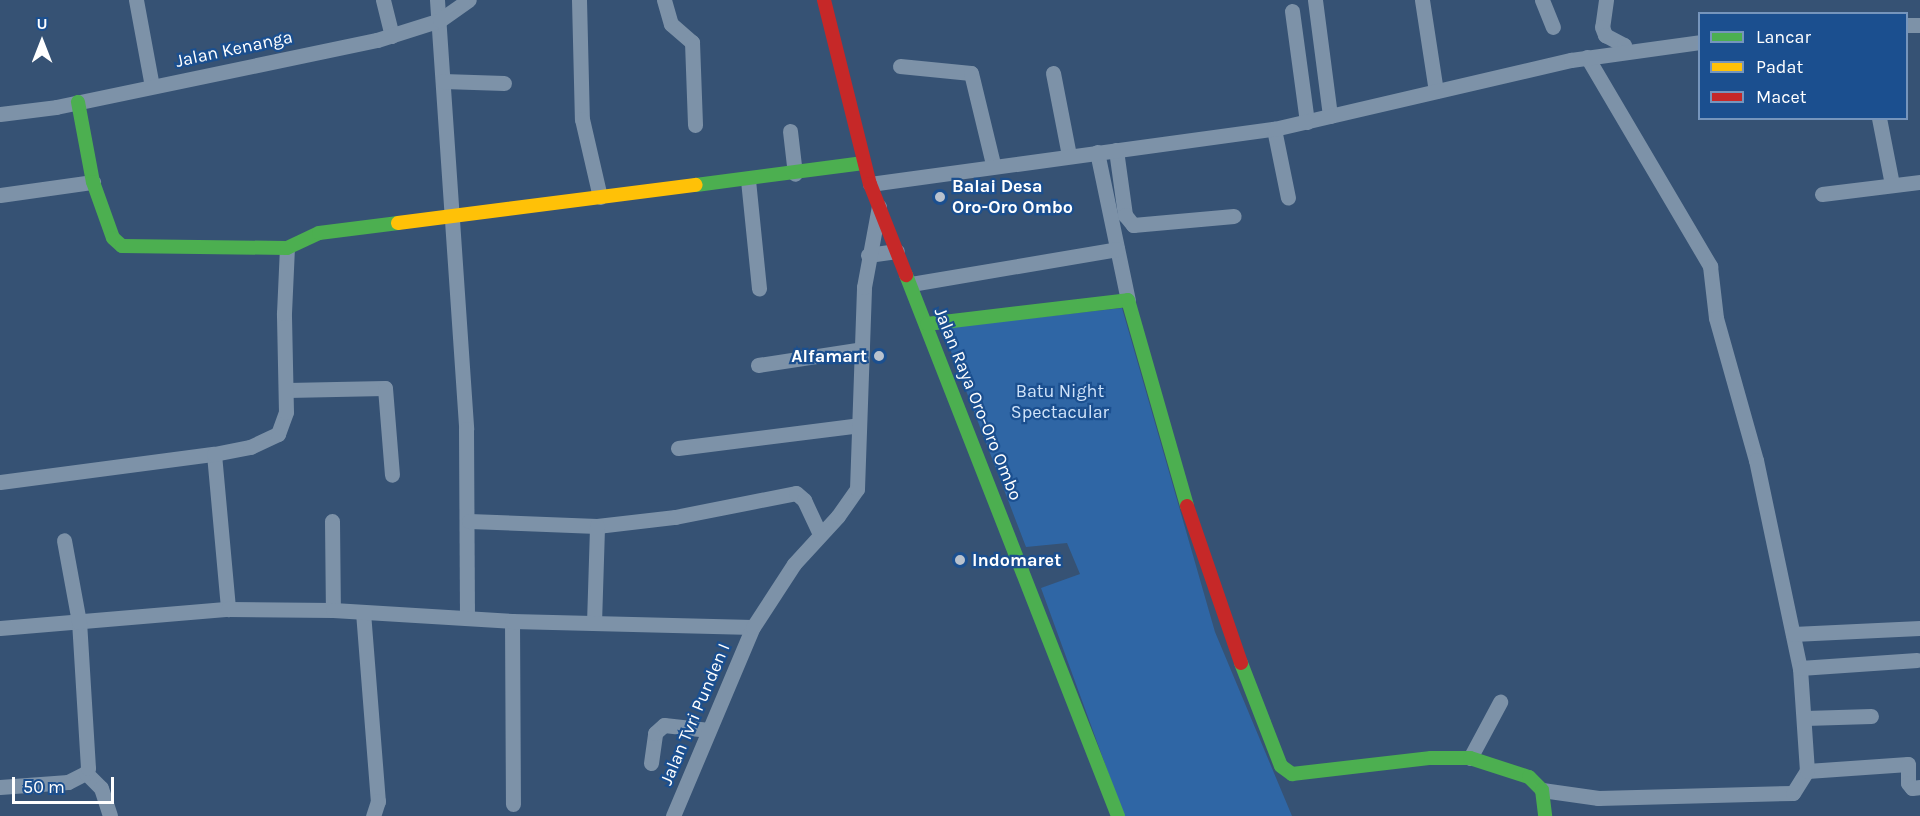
<!DOCTYPE html>
<html>
<head>
<meta charset="utf-8">
<style>
	body { margin:0 }
	#map { position:relative; width:1920px; height:816px; overflow:hidden; background:#365274; font-family:Karla,sans-serif }
	div>[style] { position:absolute }
	.green>* { inset:0; background:#2f66a5 }
	.street>* { height:15px; margin:-7.5px; padding:0 7.5px; transform-origin:7.5px; border-radius:7.5px; background:#7d92a8 }
	.fast>* { height:14px; margin:-7px; padding:0 7px; transform-origin:7px; border-radius:7px; background:#4caf50 }
	.slow>* { height:14px; margin:-7px; padding:0 7px; transform-origin:7px; border-radius:7px; background:#ffc107 }
	.jam>* { height:14px; margin:-7px; padding:0 7px; transform-origin:7px; border-radius:7px; background:#c62828 }
	.dots>* { width:16px; height:16px; translate:-50% -50%; box-sizing:border-box; border:3px solid #1b4f8f; border-radius:50% }
	span { translate:-50% -50%; white-space:nowrap; text-align:center; line-height:1.15; -webkit-text-stroke:4.5px #1b4f8f; paint-order:stroke }
	.street-label { font-size:18px; color:#fff }
	.poi-label { font-size:18px; color:#fff; font-weight:700 }
	.left { translate:0 -50%; text-align:left }
	.right { translate:-100% -50%; text-align:right }
	.park-label { font-size:18px; color:#cfe3fa }
	.legend { position:absolute; left:1698px; top:12px; width:210px; height:108px; box-sizing:border-box; background:#1b4f8f; border:2px solid #7695bc; margin:0; padding:8px 10px; list-style:none; font-size:18px; color:#fff }
	.legend li { display:flex; align-items:center; gap:12px; height:30px }
	.legend b { width:30px; border:2px solid #7695bc }
	.north { position:absolute; left:12px; top:12px; width:60px; height:60px; -webkit-text-stroke:4px #1b4f8f; paint-order:stroke; rotate:0deg; font-size:16px; font-weight:700; line-height:24px; text-align:center; color:#fff }
	.north::after { content:''; display:block; margin:auto; width:21px; height:27px; background:#fff; clip-path:polygon(50% 0,100% 100%,50% 72%,0 100%) }
	.scale { position:absolute; left:12px; top:777px; width:102px; height:27px; box-sizing:border-box; border:3px solid #fff; border-top:0; padding-left:8px; font-size:18px; line-height:21px; white-space:nowrap; color:#fff; -webkit-text-stroke:4px #1b4f8f; paint-order:stroke }
</style>
</head>
<body>
<div id="map">
	<div class="green">
		<i style="clip-path:polygon(1122px 308px,1215px 632px,1292px 816px,1124px 816px,1041px 588px,1080px 574px,1067px 543px,1026px 547px,942px 328px)"></i>
	</div>
	<div class="street">
		<i style="left:136px;top:0;width:87px;rotate:79.5deg"></i>
		<i style="left:383px;top:0;width:37px;rotate:76deg"></i>
		<i style="left:437px;top:0;width:430px;rotate:86.1deg"></i>
		<i style="left:466px;top:429px;width:189px;rotate:89.7deg"></i>
		<i style="left:579px;top:0;width:119px;rotate:88.6deg"></i>
		<i style="left:582px;top:119px;width:80px;rotate:77deg"></i>
		<i style="left:664px;top:0;width:25px;rotate:74deg"></i>
		<i style="left:671px;top:24px;width:28px;rotate:41deg"></i>
		<i style="left:692px;top:42px;width:83px;rotate:87.9deg"></i>
		<i style="left:1315px;top:0;width:117px;rotate:82.6deg"></i>
		<i style="left:1422px;top:0;width:92px;rotate:81.3deg"></i>
		<i style="left:1542px;top:0;width:29px;rotate:68deg"></i>
		<i style="left:1606px;top:0;width:27px;rotate:98deg"></i>
		<i style="left:1602px;top:27px;width:9px;rotate:69deg"></i>
		<i style="left:1605px;top:35px;width:21px;rotate:28deg"></i>
		<i style="left:1624px;top:45px;width:6px;rotate:90deg"></i>
		<i style="left:1292px;top:11px;width:112px;rotate:82.3deg"></i>
		<i style="left:1906px;top:25px;width:14px"></i>
		<i style="left:1587px;top:57px;width:243px;rotate:59.5deg"></i>
		<i style="left:1710px;top:266px;width:52px;rotate:83.4deg"></i>
		<i style="left:1716px;top:318px;width:148px;rotate:74.3deg"></i>
		<i style="left:1756px;top:460px;width:213px;rotate:78.1deg"></i>
		<i style="left:900px;top:66px;width:71px;rotate:5.6deg"></i>
		<i style="left:971px;top:73px;width:94px;rotate:76.4deg"></i>
		<i style="left:1053px;top:73px;width:84px;rotate:79deg"></i>
		<i style="left:443px;top:81px;width:61px;rotate:1.9deg"></i>
		<i style="left:0;top:114px;width:56px;rotate:-7.1deg"></i>
		<i style="left:56px;top:107px;width:328px;rotate:-11.8deg"></i>
		<i style="left:377px;top:40px;width:66px;rotate:-17.6deg"></i>
		<i style="left:440px;top:20px;width:35px;rotate:-35deg"></i>
		<i style="left:1879px;top:118px;width:67px;rotate:78.9deg"></i>
		<i style="left:1274px;top:129px;width:70px;rotate:78.5deg"></i>
		<i style="left:790px;top:131px;width:43px;rotate:83.4deg"></i>
		<i style="left:1116px;top:150px;width:66px;rotate:82.1deg"></i>
		<i style="left:1125px;top:215px;width:13px;rotate:51deg"></i>
		<i style="left:1133px;top:225px;width:101px;rotate:-5.1deg"></i>
		<i style="left:1097px;top:152px;width:151px;rotate:78.2deg"></i>
		<i style="left:748px;top:180px;width:109px;rotate:84.2deg"></i>
		<i style="left:870px;top:184px;width:408px;rotate:-7.8deg"></i>
		<i style="left:1274px;top:129px;width:305px;rotate:-13.1deg"></i>
		<i style="left:1571px;top:60px;width:130px;rotate:-7.9deg"></i>
		<i style="left:1822px;top:194px;width:99px;rotate:-7deg"></i>
		<i style="left:0;top:195px;width:94px;rotate:-8deg"></i>
		<i style="left:868px;top:255px;width:29px;rotate:-8deg"></i>
		<i style="left:911px;top:284px;width:209px;rotate:-9.6deg"></i>
		<i style="left:758px;top:365px;width:105px;rotate:-8.7deg"></i>
		<i style="left:287px;top:390px;width:98px;rotate:-1.2deg"></i>
		<i style="left:385px;top:388px;width:87px;rotate:85.4deg"></i>
		<i style="left:678px;top:448px;width:182px;rotate:-7.2deg"></i>
		<i style="left:214px;top:454px;width:156px;rotate:84.8deg"></i>
		<i style="left:0;top:482px;width:216px;rotate:-7.5deg"></i>
		<i style="left:214px;top:454px;width:37px;rotate:-11deg"></i>
		<i style="left:250px;top:447px;width:31px;rotate:-25deg"></i>
		<i style="left:278px;top:434px;width:23px;rotate:-70deg"></i>
		<i style="left:286px;top:412px;width:99px;rotate:-91.2deg"></i>
		<i style="left:284px;top:313px;width:65px;rotate:-87.4deg"></i>
		<i style="left:332px;top:521px;width:89px;rotate:89.4deg"></i>
		<i style="left:469px;top:521px;width:128px;rotate:2.2deg"></i>
		<i style="left:597px;top:526px;width:79px;rotate:-6.6deg"></i>
		<i style="left:675px;top:517px;width:123px;rotate:-11.2deg"></i>
		<i style="left:796px;top:493px;width:11px;rotate:41deg"></i>
		<i style="left:804px;top:500px;width:38px;rotate:65deg"></i>
		<i style="left:363px;top:612px;width:190px;rotate:85.5deg"></i>
		<i style="left:378px;top:801px;width:16px;rotate:108deg"></i>
		<i style="left:512px;top:621px;width:183px;rotate:89.7deg"></i>
		<i style="left:594px;top:623px;width:97px;rotate:-88.2deg"></i>
		<i style="left:0;top:628px;width:229px;rotate:-4.8deg"></i>
		<i style="left:228px;top:609px;width:105px;rotate:0.5deg"></i>
		<i style="left:333px;top:610px;width:179px;rotate:3.5deg"></i>
		<i style="left:512px;top:621px;width:241px;rotate:1.4deg"></i>
		<i style="left:1793px;top:634px;width:127px;rotate:-2.7deg"></i>
		<i style="left:1805px;top:718px;width:66px;rotate:-1.7deg"></i>
		<i style="left:1470px;top:758px;width:64px;rotate:-61.8deg"></i>
		<i style="left:651px;top:763px;width:30px;rotate:-82deg"></i>
		<i style="left:655px;top:733px;width:12px;rotate:-42deg"></i>
		<i style="left:664px;top:725px;width:45px;rotate:6.3deg"></i>
		<i style="left:1807px;top:771px;width:101px;rotate:-4deg"></i>
		<i style="left:1908px;top:764px;width:19px;rotate:90deg"></i>
		<i style="left:1908px;top:783px;width:6px;rotate:51deg"></i>
		<i style="left:1912px;top:788px;width:8px;rotate:-7deg"></i>
		<i style="left:86px;top:773px;width:21px;rotate:45deg"></i>
		<i style="left:101px;top:788px;width:29px;rotate:72deg"></i>
		<i style="left:0;top:787px;width:68px;rotate:-4.2deg"></i>
		<i style="left:68px;top:782px;width:20px;rotate:-27deg"></i>
		<i style="left:86px;top:773px;width:5px;rotate:-68deg"></i>
		<i style="left:88px;top:768px;width:146px;rotate:-93.5deg"></i>
		<i style="left:79px;top:622px;width:83px;rotate:-100.4deg"></i>
		<i style="left:1542px;top:790px;width:57px;rotate:8.1deg"></i>
		<i style="left:1598px;top:798px;width:195px;rotate:-1.5deg"></i>
		<i style="left:1793px;top:793px;width:26px;rotate:-58deg"></i>
		<i style="left:1807px;top:771px;width:103px;rotate:-93.9deg"></i>
		<i style="left:1800px;top:668px;width:117px;rotate:-3.9deg"></i>
		<i style="left:673px;top:816px;width:205px;rotate:-67.1deg"></i>
		<i style="left:753px;top:627px;width:75px;rotate:-56.9deg"></i>
		<i style="left:794px;top:564px;width:65px;rotate:-47.5deg"></i>
		<i style="left:838px;top:516px;width:33px;rotate:-55deg"></i>
		<i style="left:857px;top:489px;width:202px;rotate:-88deg"></i>
		<i style="left:864px;top:287px;width:82px;rotate:-79.5deg"></i>
	</div>
	<div class="fast">
		<i style="left:78px;top:102px;width:81px;rotate:79.4deg"></i>
		<i style="left:93px;top:182px;width:59px;rotate:70.3deg"></i>
		<i style="left:113px;top:238px;width:12px;rotate:42deg"></i>
		<i style="left:122px;top:246px;width:165px;rotate:0.7deg"></i>
		<i style="left:287px;top:248px;width:35px;rotate:-25deg"></i>
		<i style="left:319px;top:233px;width:80px;rotate:-7.2deg"></i>
		<i style="left:696px;top:185px;width:169px;rotate:-7.5deg"></i>
		<i style="left:906px;top:275px;width:581px;rotate:68.6deg"></i>
		<i style="left:927px;top:324px;width:202px;rotate:-6.8deg"></i>
		<i style="left:1128px;top:300px;width:214px;rotate:74deg"></i>
		<i style="left:1241px;top:663px;width:110px;rotate:68.8deg"></i>
		<i style="left:1281px;top:766px;width:14px;rotate:36deg"></i>
		<i style="left:1292px;top:774px;width:140px;rotate:-6.6deg"></i>
		<i style="left:1431px;top:758px;width:39px"></i>
		<i style="left:1470px;top:758px;width:62px;rotate:17.9deg"></i>
		<i style="left:1529px;top:777px;width:18px;rotate:45deg"></i>
		<i style="left:1542px;top:790px;width:26px;rotate:83deg"></i>
	</div>
	<div class="slow">
		<i style="left:398px;top:223px;width:300px;rotate:-7.3deg"></i>
	</div>
	<div class="jam">
		<i style="left:824px;top:0;width:190px;rotate:76deg"></i>
		<i style="left:870px;top:184px;width:98px;rotate:68.4deg"></i>
		<i style="left:1187px;top:506px;width:166px;rotate:71deg"></i>
	</div>
	<div class="dots">
		<i style="left:940px;top:197px;background:#b9c2ce"></i>
		<i style="left:879px;top:356px;background:#b9c2ce"></i>
		<i style="left:960px;top:560px;background:#b9c2ce"></i>
	</div>
	<div class="street-label">
		<span style="left:234px;top:49px;rotate:-12deg">Jalan Kenanga</span>
		<span style="left:978px;top:404px;rotate:68deg">Jalan Raya Oro-Oro Ombo</span>
		<span style="left:695px;top:714px;rotate:-67deg">Jalan Tvri Punden I</span>
	</div>
	<div class="poi-label">
		<span class="left" style="left:952px;top:197px">Balai Desa<br>Oro-Oro Ombo</span>
		<span class="right" style="left:867px;top:356px">Alfamart</span>
		<span class="left" style="left:972px;top:560px">Indomaret</span>
	</div>
	<div class="park-label">
		<span style="left:1060px;top:402px">Batu Night<br>Spectacular</span>
	</div>
	<ul class="legend">
	<li><b style="height:8px;background:#4caf50"></b>Lancar</li>
	<li><b style="height:8px;background:#ffc107"></b>Padat</li>
	<li><b style="height:8px;background:#c62828"></b>Macet</li>
	</ul>
	<div class="north">U</div>
	<div class="scale">50 m</div>
</div>
</body>
</html>
